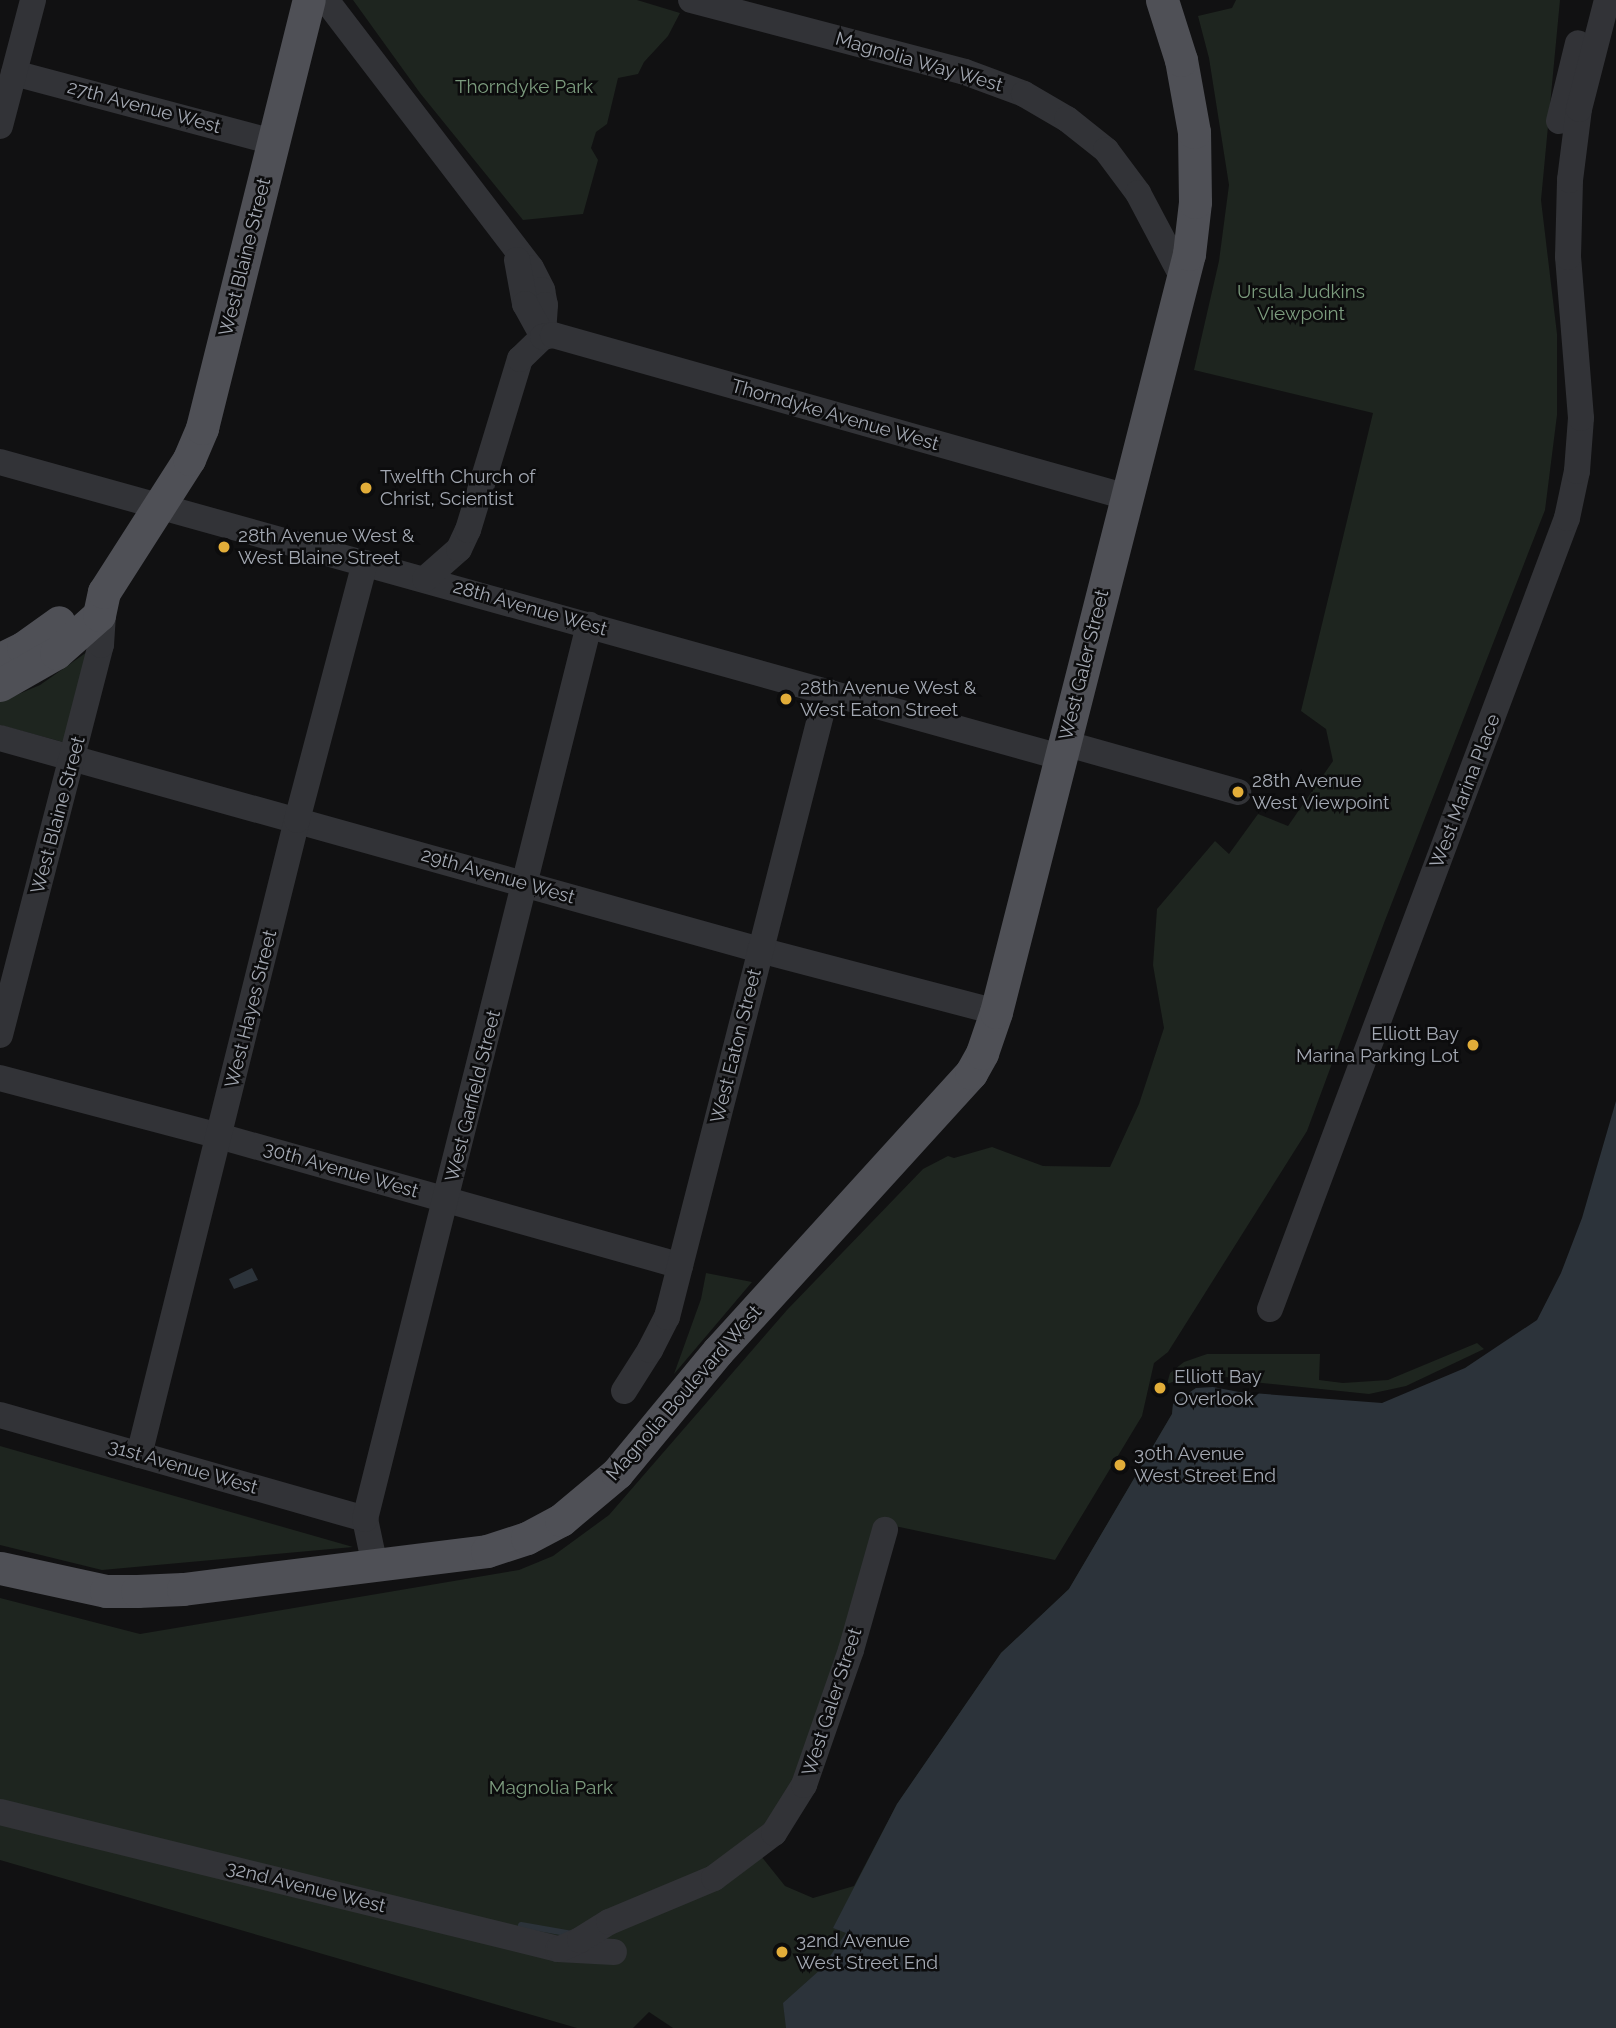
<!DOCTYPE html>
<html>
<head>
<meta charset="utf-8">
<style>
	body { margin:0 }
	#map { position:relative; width:1616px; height:2028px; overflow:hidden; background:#111112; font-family:Raleway,sans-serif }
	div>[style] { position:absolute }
	.green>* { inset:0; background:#1e251f }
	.water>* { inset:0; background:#2c333a }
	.stream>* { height:6px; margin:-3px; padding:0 3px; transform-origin:3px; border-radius:3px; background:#2c333a }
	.minor>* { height:26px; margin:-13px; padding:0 13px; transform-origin:13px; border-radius:13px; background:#323337 }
	.major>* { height:33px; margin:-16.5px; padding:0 16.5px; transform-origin:16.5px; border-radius:16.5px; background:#4f5056 }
	.dots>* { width:19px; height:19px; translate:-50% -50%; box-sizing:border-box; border:4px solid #0c0c0d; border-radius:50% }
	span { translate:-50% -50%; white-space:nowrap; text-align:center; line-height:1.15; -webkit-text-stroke:5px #0c0c0d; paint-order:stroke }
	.street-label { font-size:19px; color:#a3a8b2 }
	.park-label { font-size:19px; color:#7c9c7e }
	.poi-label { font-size:19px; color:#a3a8b2 }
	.left { translate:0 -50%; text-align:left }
	.right { translate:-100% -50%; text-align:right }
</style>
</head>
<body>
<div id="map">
	<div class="green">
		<i style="clip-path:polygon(353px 0,637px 0,680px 13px,668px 36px,644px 62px,638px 74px,618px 78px,607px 124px,596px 132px,591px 148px,598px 160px,583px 214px,523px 220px,420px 93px)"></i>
		<i style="clip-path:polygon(1236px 0,1560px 0,1541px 200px,1557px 334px,1557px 415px,1545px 510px,1384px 923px,1307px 1131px,1168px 1352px,1154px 1363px,1142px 1416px,1055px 1560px,876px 1522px,826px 1699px,761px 1856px,785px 1886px,813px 1898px,854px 1886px,897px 1804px,1001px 1653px,1069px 1589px,1172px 1414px,1173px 1404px,1196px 1388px,937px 2028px,673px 2028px,649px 2012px,633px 2028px,577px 2028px,0 1860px,0 1598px,140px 1634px,519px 1570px,553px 1556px,609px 1515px,787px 1310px,923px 1169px,948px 1156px,954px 1158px,992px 1147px,1043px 1166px,1110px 1167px,1139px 1104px,1164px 1028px,1153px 965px,1157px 909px,1215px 841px,1229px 854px,1258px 814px,1288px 826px,1333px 761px,1326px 729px,1301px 711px,1373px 413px,1194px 370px,1219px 261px,1229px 185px,1209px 58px,1198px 16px,1232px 8px)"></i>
		<i style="clip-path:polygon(87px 652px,63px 742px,0 725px,0 702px,40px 685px)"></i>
		<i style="clip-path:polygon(706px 1273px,752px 1282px,674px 1374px,701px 1299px)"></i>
		<i style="clip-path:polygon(1477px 1343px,1484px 1349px,1406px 1386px,1369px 1394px,1243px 1381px,1202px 1371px,1167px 1384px,1170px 1373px,1184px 1362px,1207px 1354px,1320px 1354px,1319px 1380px,1343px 1383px,1388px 1380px)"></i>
		<i style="clip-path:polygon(0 1446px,353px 1547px,102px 1570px,0 1545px)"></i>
	</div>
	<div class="water">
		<i style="clip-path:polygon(1616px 1101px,1616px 2028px,786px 2028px,783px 2003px,821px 1969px,846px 1933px,833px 1928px,897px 1804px,1001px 1653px,1069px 1589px,1172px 1414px,1173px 1404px,1196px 1388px,1213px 1387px,1239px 1392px,1382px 1403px,1465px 1368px,1537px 1320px,1561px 1273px,1582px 1218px)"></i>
		<i style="clip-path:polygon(252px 1268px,258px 1280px,234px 1289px,229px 1279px)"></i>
	</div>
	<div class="stream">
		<i style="left:521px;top:1925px;width:52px;rotate:10deg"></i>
	</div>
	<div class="minor">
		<i style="left:326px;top:0;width:337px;rotate:52.6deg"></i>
		<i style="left:531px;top:268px;width:25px;rotate:63deg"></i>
		<i style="left:542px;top:290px;width:15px;rotate:79deg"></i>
		<i style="left:545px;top:305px;width:32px;rotate:94deg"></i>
		<i style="left:691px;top:0;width:283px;rotate:14.7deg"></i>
		<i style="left:965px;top:72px;width:63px;rotate:20.4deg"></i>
		<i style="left:1024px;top:94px;width:50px;rotate:30.2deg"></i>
		<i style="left:1067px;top:119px;width:50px;rotate:38.5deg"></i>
		<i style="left:1106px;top:150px;width:54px;rotate:53.3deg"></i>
		<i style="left:1138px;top:193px;width:98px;rotate:62.1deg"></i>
		<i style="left:14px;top:73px;width:269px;rotate:14.9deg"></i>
		<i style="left:1559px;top:121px;width:80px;rotate:-76.3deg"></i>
		<i style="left:0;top:126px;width:130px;rotate:-75.3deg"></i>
		<i style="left:517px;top:260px;width:45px;rotate:79.7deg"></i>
		<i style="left:525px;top:304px;width:35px;rotate:61deg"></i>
		<i style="left:0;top:462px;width:1100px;rotate:15.55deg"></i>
		<i style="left:425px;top:579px;width:45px;rotate:-41.4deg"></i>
		<i style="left:459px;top:549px;width:21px;rotate:-65deg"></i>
		<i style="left:468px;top:530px;width:179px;rotate:-73.1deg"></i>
		<i style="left:520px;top:359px;width:32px;rotate:-44deg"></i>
		<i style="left:543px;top:337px;width:10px;rotate:-11deg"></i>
		<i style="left:553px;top:335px;width:596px;rotate:15.76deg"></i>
		<i style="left:0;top:738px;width:789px;rotate:15.59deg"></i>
		<i style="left:760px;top:950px;width:244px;rotate:14.7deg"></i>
		<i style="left:1064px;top:743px;width:181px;rotate:15.7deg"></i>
		<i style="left:0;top:1035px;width:403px;rotate:-75.5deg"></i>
		<i style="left:101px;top:645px;width:47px;rotate:-86.3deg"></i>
		<i style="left:0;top:1078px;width:227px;rotate:14.8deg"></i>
		<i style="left:219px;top:1136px;width:479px;rotate:15.7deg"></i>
		<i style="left:1270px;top:1309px;width:845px;rotate:-69.42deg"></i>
		<i style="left:1567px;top:518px;width:48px;rotate:-78deg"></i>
		<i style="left:1577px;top:471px;width:53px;rotate:-85.7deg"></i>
		<i style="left:1581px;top:418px;width:162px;rotate:-94.6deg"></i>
		<i style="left:1568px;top:257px;width:77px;rotate:-88.5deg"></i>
		<i style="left:1570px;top:180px;width:72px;rotate:-82.8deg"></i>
		<i style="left:1579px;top:109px;width:113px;rotate:-75.6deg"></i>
		<i style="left:624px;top:1391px;width:49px;rotate:-57.6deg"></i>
		<i style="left:650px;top:1350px;width:37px;rotate:-63deg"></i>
		<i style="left:667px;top:1317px;width:646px;rotate:-75.66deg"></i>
		<i style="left:0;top:1415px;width:380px;rotate:15.9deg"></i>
		<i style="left:139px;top:1455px;width:654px;rotate:-76.03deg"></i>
		<i style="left:297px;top:820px;width:266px;rotate:-75.2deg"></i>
		<i style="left:375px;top:1566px;width:48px;rotate:-102deg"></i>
		<i style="left:365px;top:1519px;width:922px;rotate:-75.93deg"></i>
		<i style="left:0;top:1812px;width:575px;rotate:13.79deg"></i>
		<i style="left:558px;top:1949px;width:56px;rotate:3.1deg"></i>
		<i style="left:560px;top:1949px;width:22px;rotate:-24deg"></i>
		<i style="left:580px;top:1940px;width:34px;rotate:-32deg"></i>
		<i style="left:609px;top:1922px;width:114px;rotate:-22.7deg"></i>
		<i style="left:714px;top:1878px;width:75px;rotate:-36.9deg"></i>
		<i style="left:774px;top:1833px;width:57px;rotate:-58deg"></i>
		<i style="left:804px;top:1785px;width:143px;rotate:-70.8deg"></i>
		<i style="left:851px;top:1650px;width:125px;rotate:-74.2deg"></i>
	</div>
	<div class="major">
		<i style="left:0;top:659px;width:25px;rotate:-26deg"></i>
		<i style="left:23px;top:648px;width:44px;rotate:-35.8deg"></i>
		<i style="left:0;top:685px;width:64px;rotate:-29.7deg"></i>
		<i style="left:56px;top:653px;width:57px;rotate:-41.5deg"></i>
		<i style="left:99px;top:615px;width:24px;rotate:-78deg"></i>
		<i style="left:104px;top:592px;width:158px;rotate:-57.4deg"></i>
		<i style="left:189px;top:459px;width:34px;rotate:-67deg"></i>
		<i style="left:202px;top:428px;width:441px;rotate:-76deg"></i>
		<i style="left:0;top:1568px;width:108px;rotate:12.2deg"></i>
		<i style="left:106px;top:1591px;width:31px"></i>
		<i style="left:137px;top:1591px;width:46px;rotate:-2.5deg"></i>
		<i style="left:183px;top:1589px;width:306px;rotate:-7.1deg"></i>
		<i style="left:487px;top:1551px;width:42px;rotate:-18deg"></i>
		<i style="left:527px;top:1538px;width:38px;rotate:-28deg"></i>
		<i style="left:561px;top:1520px;width:73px;rotate:-40deg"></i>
		<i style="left:617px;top:1473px;width:158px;rotate:-50.4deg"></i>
		<i style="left:718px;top:1351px;width:376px;rotate:-47.7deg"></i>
		<i style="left:971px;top:1073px;width:23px;rotate:-61deg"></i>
		<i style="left:982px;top:1053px;width:43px;rotate:-71.1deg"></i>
		<i style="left:996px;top:1012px;width:782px;rotate:-75.72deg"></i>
		<i style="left:1189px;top:254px;width:52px;rotate:-83.4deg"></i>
		<i style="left:1195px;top:202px;width:70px;rotate:-90.8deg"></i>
		<i style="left:1194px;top:132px;width:73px;rotate:-100.2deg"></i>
		<i style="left:1181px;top:60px;width:63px;rotate:-107.6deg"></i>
	</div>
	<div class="dots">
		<i style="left:366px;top:488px;background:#e2ad39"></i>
		<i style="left:224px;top:547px;background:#e2ad39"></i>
		<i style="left:786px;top:699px;background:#e2ad39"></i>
		<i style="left:1238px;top:792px;background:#e2ad39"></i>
		<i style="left:1473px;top:1045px;background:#e2ad39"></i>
		<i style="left:1160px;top:1388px;background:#e2ad39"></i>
		<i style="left:1120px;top:1465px;background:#e2ad39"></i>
		<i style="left:782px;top:1952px;background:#e2ad39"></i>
	</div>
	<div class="street-label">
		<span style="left:919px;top:62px;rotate:16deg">Magnolia Way West</span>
		<span style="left:144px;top:107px;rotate:15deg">27th Avenue West</span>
		<span style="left:245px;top:257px;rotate:-76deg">West Blaine Street</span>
		<span style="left:835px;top:415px;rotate:16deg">Thorndyke Avenue West</span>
		<span style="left:530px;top:608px;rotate:16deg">28th Avenue West</span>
		<span style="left:1084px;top:665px;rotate:-76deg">West Galer Street</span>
		<span style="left:1465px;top:791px;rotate:-69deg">West Marina Place</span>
		<span style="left:58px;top:815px;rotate:-75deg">West Blaine Street</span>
		<span style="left:498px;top:876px;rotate:16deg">29th Avenue West</span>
		<span style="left:251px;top:1009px;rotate:-76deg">West Hayes Street</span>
		<span style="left:736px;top:1046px;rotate:-76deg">West Eaton Street</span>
		<span style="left:473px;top:1096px;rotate:-76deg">West Garfield Street</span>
		<span style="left:341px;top:1170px;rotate:16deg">30th Avenue West</span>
		<span style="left:684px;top:1393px;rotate:-49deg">Magnolia Boulevard West</span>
		<span style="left:183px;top:1467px;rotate:16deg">31st Avenue West</span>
		<span style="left:832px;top:1702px;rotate:-72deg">West Galer Street</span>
		<span style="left:306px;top:1887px;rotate:14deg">32nd Avenue West</span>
	</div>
	<div class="park-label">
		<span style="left:524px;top:87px">Thorndyke Park</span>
		<span style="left:1301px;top:303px">Ursula Judkins<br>Viewpoint</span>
		<span style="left:551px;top:1788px">Magnolia Park</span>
	</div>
	<div class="poi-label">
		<span class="left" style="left:380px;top:488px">Twelfth Church of<br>Christ, Scientist</span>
		<span class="left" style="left:238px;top:547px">28th Avenue West &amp;<br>West Blaine Street</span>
		<span class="left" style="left:800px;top:699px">28th Avenue West &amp;<br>West Eaton Street</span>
		<span class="left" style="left:1252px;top:792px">28th Avenue<br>West Viewpoint</span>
		<span class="right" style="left:1459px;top:1045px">Elliott Bay<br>Marina Parking Lot</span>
		<span class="left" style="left:1174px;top:1388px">Elliott Bay<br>Overlook</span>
		<span class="left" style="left:1134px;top:1465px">30th Avenue<br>West Street End</span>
		<span class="left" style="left:796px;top:1952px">32nd Avenue<br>West Street End</span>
	</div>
</div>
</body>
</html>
